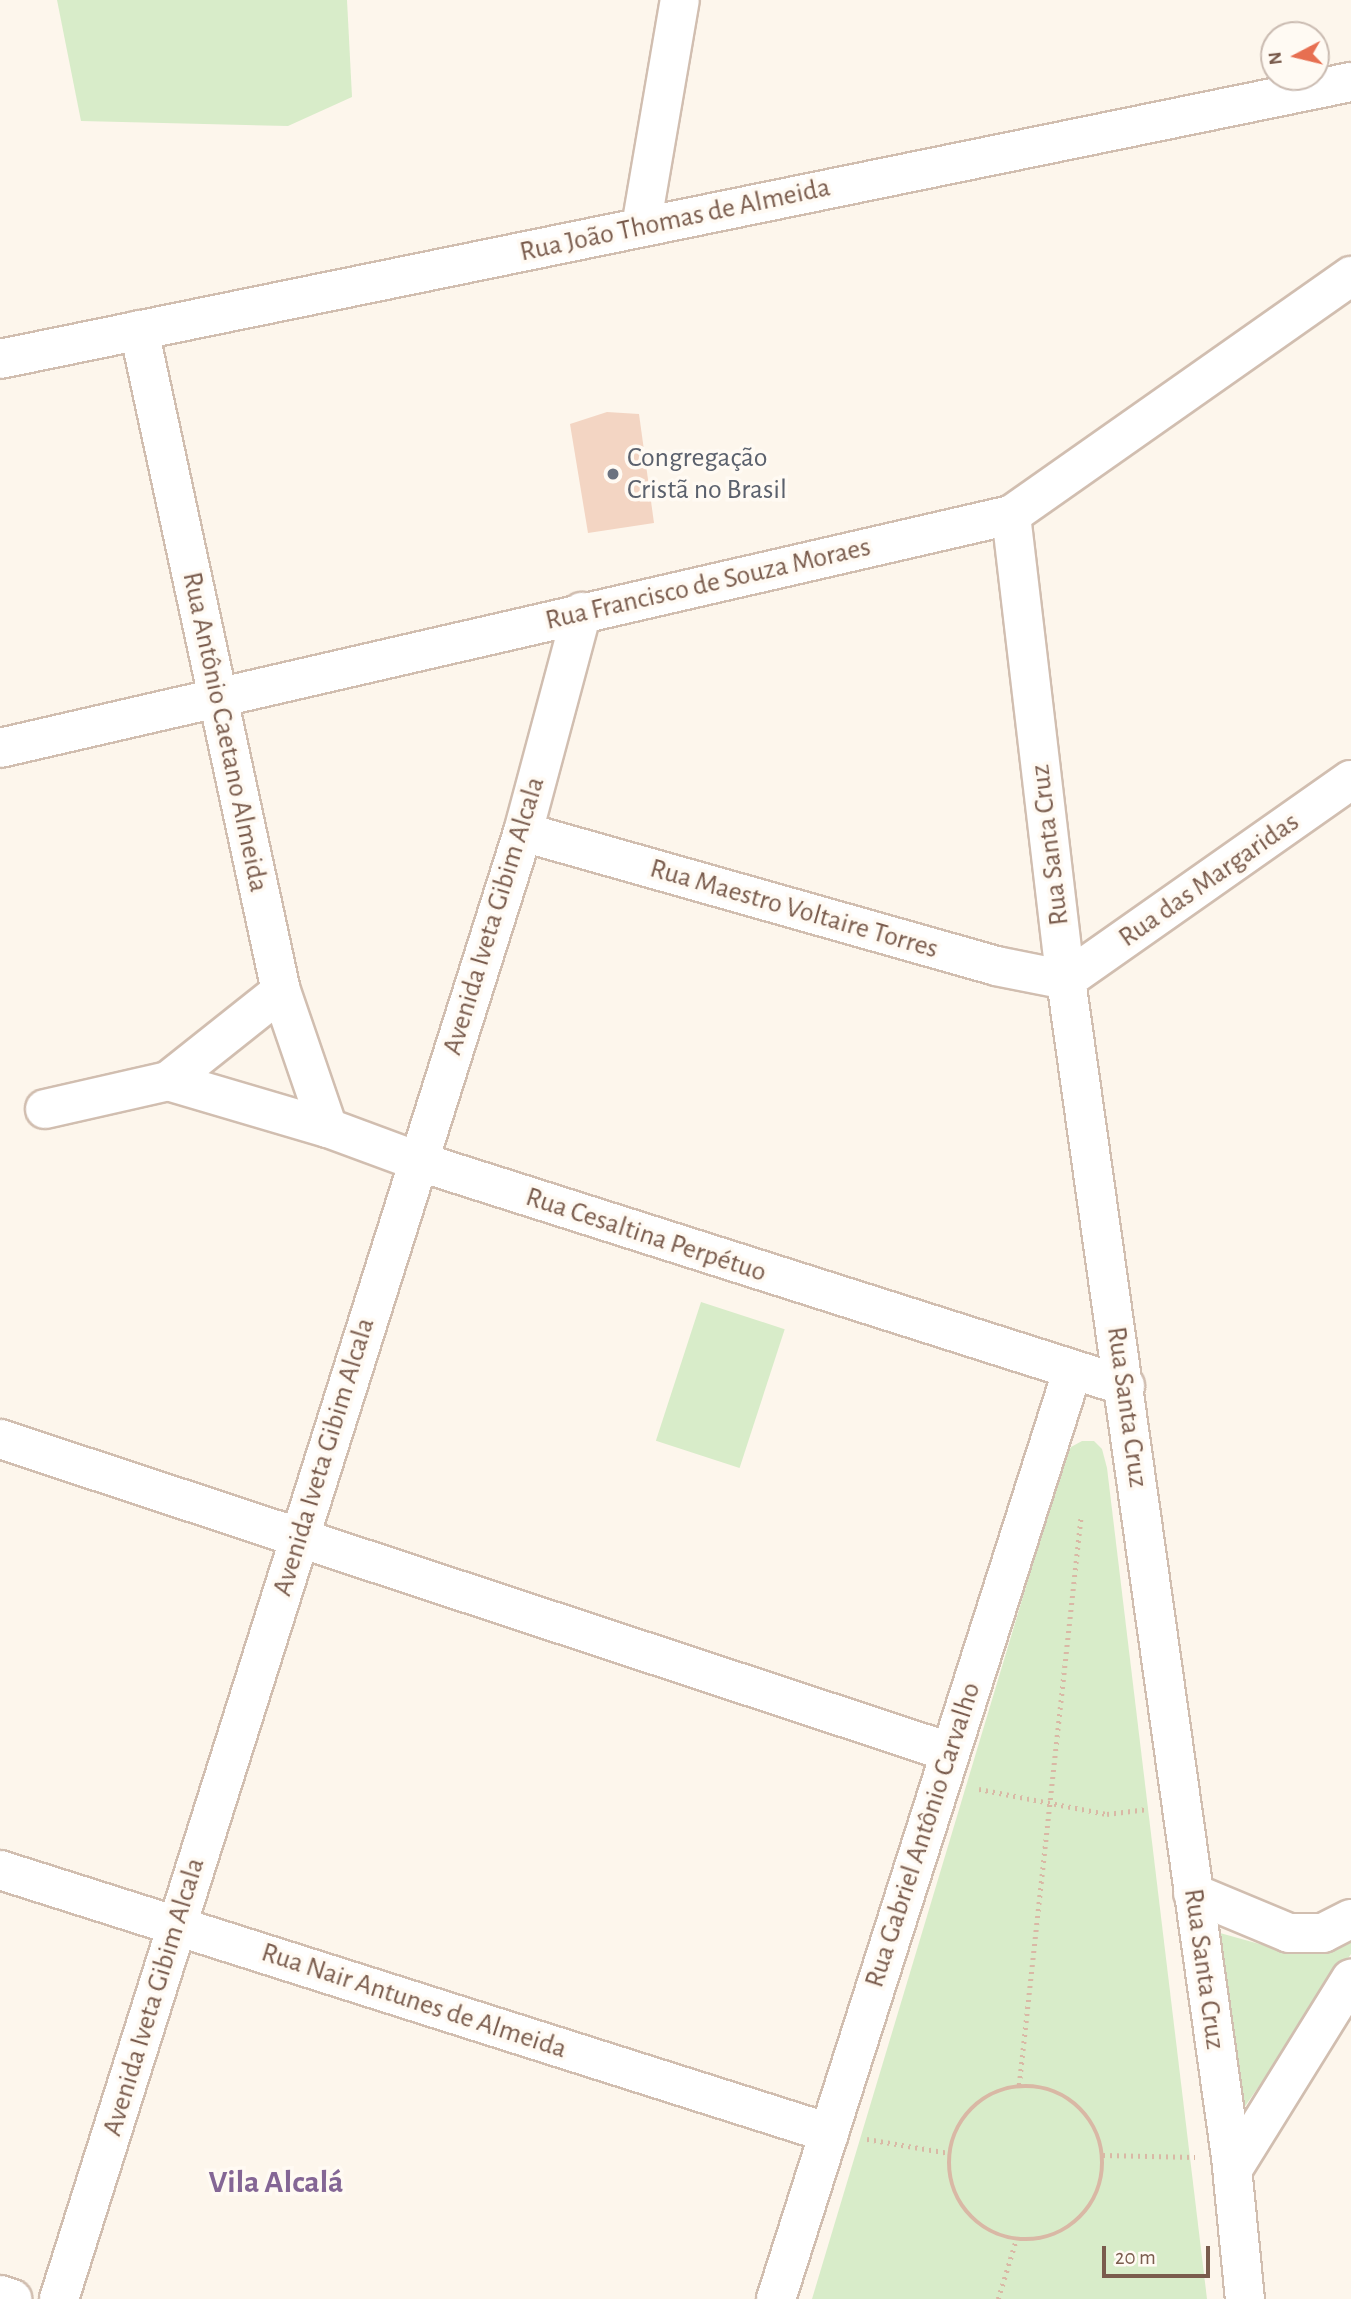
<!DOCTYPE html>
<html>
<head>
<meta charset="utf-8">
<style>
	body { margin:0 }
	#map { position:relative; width:1351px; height:2299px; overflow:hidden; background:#fdf6ec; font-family:"Alegreya Sans",sans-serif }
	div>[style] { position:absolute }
	.green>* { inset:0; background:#d8ecc9; transform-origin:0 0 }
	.building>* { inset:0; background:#f3d5c3 }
	.path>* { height:4.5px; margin-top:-2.25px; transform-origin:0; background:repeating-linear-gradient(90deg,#d9b8a5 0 2px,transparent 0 7px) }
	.path>.ring { margin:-2.25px; padding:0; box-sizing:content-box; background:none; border:4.5px solid #d9b8a5; border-radius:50% }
	.roads { filter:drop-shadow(2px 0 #d1beb0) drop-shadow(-2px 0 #d1beb0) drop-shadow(0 2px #d1beb0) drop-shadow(0 -2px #d1beb0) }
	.minor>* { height:38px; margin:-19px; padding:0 19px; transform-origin:19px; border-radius:19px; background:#fff }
	.dots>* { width:19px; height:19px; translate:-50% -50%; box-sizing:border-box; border:4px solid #fffaf3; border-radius:50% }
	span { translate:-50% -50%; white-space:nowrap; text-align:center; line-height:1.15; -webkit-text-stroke:7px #fffaf3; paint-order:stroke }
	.street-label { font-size:28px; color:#7a5c4d }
	.worship-label { font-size:28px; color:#5b616d }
	.left { translate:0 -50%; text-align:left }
	.quarter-label { font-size:32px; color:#846695; font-weight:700 }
	.north { position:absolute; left:1260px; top:21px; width:70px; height:70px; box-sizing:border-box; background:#fffaf3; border:2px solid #cabbb1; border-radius:50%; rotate:263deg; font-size:19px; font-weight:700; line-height:28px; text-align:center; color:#7a5c4d }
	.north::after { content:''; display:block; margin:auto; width:24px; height:32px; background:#e76f51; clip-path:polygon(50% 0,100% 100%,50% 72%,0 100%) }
	.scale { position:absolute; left:1102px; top:2246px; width:108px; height:32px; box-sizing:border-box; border:4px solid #7a5c4d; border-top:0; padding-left:9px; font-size:21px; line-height:24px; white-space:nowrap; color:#7a5c4d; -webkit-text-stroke:5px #fffaf3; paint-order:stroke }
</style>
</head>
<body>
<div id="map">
	<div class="green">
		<i style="clip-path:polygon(57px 0,347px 0,352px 97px,288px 126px,81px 121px)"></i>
		<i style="left:701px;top:1302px;width:88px;height:146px;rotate:18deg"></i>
		<i style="clip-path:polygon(1082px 1441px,1094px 1441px,1102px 1449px,1107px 1468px,1207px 2299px,812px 2299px,1064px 1460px,1071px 1447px)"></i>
		<i style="clip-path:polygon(1220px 1933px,1277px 1949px,1312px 1949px,1351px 1942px,1351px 1954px,1241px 2112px)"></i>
	</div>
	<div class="building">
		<i style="clip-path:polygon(607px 412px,639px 414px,654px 523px,588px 533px,570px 424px)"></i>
	</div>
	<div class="path">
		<i style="left:979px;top:1789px;width:130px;rotate:11.1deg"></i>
		<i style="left:1107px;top:1814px;width:39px;rotate:-7deg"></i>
		<i style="left:1019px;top:2085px;width:573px;rotate:-83.79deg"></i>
		<i class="ring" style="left:949px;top:2086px;width:149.5px;height:149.5px"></i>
		<i style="left:867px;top:2139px;width:83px;rotate:9.7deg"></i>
		<i style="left:1103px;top:2155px;width:92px;rotate:1.2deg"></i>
		<i style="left:998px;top:2299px;width:62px;rotate:-73deg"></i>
	</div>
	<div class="roads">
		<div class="minor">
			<i style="left:641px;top:227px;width:230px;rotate:-80.3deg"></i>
			<i style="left:139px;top:330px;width:676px;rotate:77.88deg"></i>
			<i style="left:281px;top:991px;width:145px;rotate:71.1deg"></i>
			<i style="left:0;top:359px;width:1379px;rotate:-11.59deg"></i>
			<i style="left:1011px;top:515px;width:468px;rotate:83.3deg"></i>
			<i style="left:1066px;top:980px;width:1189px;rotate:82.02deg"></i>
			<i style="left:1231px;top:2157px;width:143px;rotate:84.4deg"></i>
			<i style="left:0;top:748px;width:1038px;rotate:-12.98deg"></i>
			<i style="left:1011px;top:515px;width:416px;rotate:-35.1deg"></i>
			<i style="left:523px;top:832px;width:492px;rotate:15.8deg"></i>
			<i style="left:996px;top:966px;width:71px;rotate:11.3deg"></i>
			<i style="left:1066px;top:980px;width:348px;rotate:-35.1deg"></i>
			<i style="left:168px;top:1081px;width:167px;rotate:16.4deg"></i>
			<i style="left:328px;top:1128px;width:95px;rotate:20.3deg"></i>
			<i style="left:417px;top:1161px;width:743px;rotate:17.63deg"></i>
			<i style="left:45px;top:1109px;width:126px;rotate:-12.8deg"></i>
			<i style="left:168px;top:1081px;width:144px;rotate:-38.5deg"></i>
			<i style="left:0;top:1439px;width:999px;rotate:18.25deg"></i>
			<i style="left:0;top:1870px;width:870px;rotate:17.6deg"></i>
			<i style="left:1193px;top:1893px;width:104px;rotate:22.6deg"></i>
			<i style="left:1289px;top:1933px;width:34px"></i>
			<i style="left:1323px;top:1933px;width:31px;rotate:-27deg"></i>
			<i style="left:1233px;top:2169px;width:224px;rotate:-58.2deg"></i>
			<i style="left:0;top:2295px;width:13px;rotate:18deg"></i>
			<i style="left:59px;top:2299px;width:1539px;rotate:-72.45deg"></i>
			<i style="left:523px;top:832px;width:228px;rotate:-75deg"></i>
			<i style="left:776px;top:2299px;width:973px;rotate:-72.29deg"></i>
		</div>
	</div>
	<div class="dots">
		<i style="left:613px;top:474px;background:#6b7280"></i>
	</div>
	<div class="street-label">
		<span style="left:675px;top:220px;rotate:-12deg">Rua João Thomas de Almeida</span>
		<span style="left:708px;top:584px;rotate:-13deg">Rua Francisco de Souza Moraes</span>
		<span style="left:225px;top:732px;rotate:78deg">Rua Antônio Caetano Almeida</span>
		<span style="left:1050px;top:845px;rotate:-97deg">Rua Santa Cruz</span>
		<span style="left:1209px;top:880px;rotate:-35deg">Rua das Margaridas</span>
		<span style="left:794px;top:909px;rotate:16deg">Rua Maestro Voltaire Torres</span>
		<span style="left:494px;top:916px;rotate:-73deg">Avenida Iveta Gibim Alcala</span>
		<span style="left:646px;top:1235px;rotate:18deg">Rua Cesaltina Perpétuo</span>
		<span style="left:1127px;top:1407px;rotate:82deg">Rua Santa Cruz</span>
		<span style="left:324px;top:1457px;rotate:-73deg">Avenida Iveta Gibim Alcala</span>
		<span style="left:923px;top:1835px;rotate:-72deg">Rua Gabriel Antônio Carvalho</span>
		<span style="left:1204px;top:1969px;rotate:82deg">Rua Santa Cruz</span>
		<span style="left:154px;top:1997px;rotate:-73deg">Avenida Iveta Gibim Alcala</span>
		<span style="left:414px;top:2001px;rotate:18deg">Rua Nair Antunes de Almeida</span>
	</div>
	<div class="worship-label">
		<span class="left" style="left:627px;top:474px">Congregação<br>Cristã no Brasil</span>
	</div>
	<div class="quarter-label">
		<span style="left:276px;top:2182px">Vila Alcalá</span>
	</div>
	<div class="north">N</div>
	<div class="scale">20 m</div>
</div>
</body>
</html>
